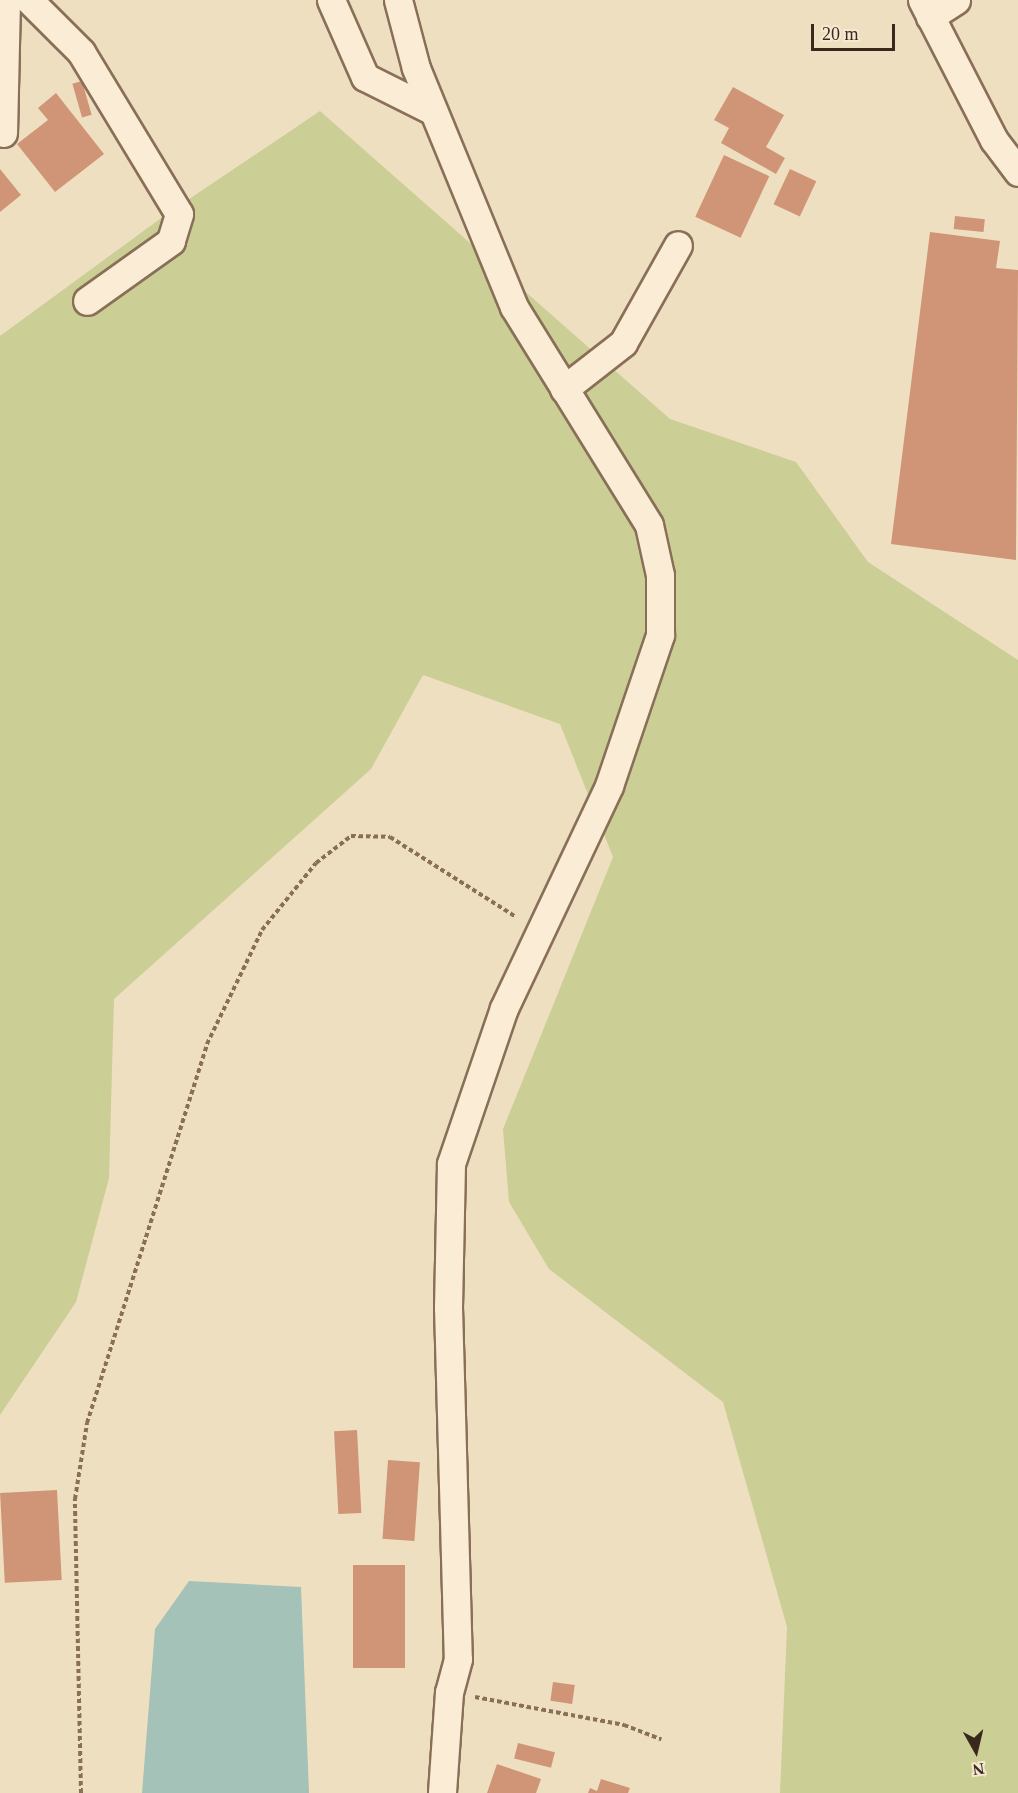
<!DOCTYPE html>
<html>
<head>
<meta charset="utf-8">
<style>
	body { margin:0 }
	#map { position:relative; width:1018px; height:1793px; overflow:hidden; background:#efdfc1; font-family:Georgia,serif }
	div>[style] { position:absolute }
	.green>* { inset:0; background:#cbce95 }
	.water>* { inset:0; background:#a4c2b7 }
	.building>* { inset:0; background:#cf9576; transform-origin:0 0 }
	.path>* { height:4px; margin-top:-2px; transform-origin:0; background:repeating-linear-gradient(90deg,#8a6f58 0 4.5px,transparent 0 7.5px) }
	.roads { filter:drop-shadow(2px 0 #8a6f58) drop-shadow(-2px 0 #8a6f58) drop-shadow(0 2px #8a6f58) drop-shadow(0 -2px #8a6f58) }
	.minor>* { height:27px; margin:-13.5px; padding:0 13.5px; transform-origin:13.5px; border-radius:13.5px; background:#faecd5 }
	span { translate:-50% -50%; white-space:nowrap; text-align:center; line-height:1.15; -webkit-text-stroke:6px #f6e9d1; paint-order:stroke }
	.north { position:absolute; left:946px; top:1721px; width:60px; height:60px; -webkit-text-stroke:4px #f6e9d1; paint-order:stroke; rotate:172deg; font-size:16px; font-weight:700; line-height:24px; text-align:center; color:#39291d }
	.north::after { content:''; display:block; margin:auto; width:21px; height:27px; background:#39291d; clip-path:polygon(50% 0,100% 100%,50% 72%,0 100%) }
	.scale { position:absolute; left:811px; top:24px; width:84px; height:27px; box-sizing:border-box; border:3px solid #39291d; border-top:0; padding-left:8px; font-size:18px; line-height:21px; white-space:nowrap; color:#39291d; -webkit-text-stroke:4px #f6e9d1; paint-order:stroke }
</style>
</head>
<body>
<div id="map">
	<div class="green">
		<i style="clip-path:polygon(320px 111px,670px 419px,796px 462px,868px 562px,1018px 660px,1018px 1793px,780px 1793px,787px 1627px,723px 1402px,549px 1269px,509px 1202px,503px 1129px,613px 857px,560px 724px,423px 675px,371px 769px,114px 999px,109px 1178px,76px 1302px,0 1415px,0 336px,164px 216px)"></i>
	</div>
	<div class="water">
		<i style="clip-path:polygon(189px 1581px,301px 1587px,309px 1793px,142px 1793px,155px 1629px)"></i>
	</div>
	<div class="building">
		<i style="left:82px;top:81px;width:35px;height:10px;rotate:74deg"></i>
		<i style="clip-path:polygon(733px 87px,784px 115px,766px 147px,785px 158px,776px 174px,721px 143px,729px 128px,714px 120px)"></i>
		<i style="clip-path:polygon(56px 93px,104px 154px,55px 192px,17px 144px,48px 120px,38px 108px)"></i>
		<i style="left:724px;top:155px;width:50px;height:68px;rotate:25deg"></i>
		<i style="clip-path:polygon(0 169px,21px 195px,0 212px)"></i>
		<i style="left:790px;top:169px;width:29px;height:39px;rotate:25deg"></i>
		<i style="left:955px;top:216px;width:30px;height:13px;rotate:6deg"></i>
		<i style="clip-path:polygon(930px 232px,1000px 241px,996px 268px,1018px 270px,1016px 560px,891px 544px)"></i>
		<i style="left:357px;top:1430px;width:83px;height:23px;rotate:87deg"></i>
		<i style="left:388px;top:1460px;width:32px;height:79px;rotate:4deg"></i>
		<i style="left:57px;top:1490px;width:90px;height:57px;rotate:87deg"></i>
		<i style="left:353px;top:1565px;width:52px;height:103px"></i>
		<i style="left:553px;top:1682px;width:22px;height:19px;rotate:8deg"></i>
		<i style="left:518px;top:1743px;width:38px;height:16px;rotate:14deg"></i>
		<i style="clip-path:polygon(497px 1764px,541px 1779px,536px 1793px,487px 1793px)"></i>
		<i style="clip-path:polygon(601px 1779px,630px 1788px,628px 1793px,588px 1793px,590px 1788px,597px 1791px)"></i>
	</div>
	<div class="path">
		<i style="left:475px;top:1697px;width:152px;rotate:10.6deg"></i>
		<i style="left:624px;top:1725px;width:40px;rotate:21deg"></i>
		<i style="left:81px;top:1793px;width:294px;rotate:-91.2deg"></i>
		<i style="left:75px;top:1499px;width:77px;rotate:-81deg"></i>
		<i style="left:87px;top:1423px;width:398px;rotate:-72.4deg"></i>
		<i style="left:207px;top:1044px;width:127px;rotate:-64.2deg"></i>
		<i style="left:262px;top:930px;width:86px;rotate:-51.1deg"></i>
		<i style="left:316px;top:863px;width:44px;rotate:-37.6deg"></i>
		<i style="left:351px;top:836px;width:39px;rotate:1deg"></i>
		<i style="left:390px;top:837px;width:149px;rotate:32.4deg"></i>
	</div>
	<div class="roads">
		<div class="minor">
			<i style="left:29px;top:0;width:74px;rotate:45deg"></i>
			<i style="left:81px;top:52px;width:189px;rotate:58.8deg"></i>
			<i style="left:179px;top:214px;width:28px;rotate:107deg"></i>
			<i style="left:171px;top:241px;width:103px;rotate:144.5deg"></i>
			<i style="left:331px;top:0;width:84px;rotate:66.2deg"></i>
			<i style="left:365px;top:77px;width:76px;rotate:26.6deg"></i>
			<i style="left:398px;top:0;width:70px;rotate:75.2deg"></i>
			<i style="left:416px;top:68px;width:258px;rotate:67.7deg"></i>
			<i style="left:514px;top:307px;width:256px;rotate:58.2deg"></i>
			<i style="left:649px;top:525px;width:51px;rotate:77.6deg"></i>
			<i style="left:660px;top:575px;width:60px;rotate:90deg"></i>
			<i style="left:660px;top:635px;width:159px;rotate:108.7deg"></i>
			<i style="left:609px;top:786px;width:246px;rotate:115.3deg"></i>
			<i style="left:504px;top:1008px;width:165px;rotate:108.8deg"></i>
			<i style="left:451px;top:1164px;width:143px;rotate:91.2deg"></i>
			<i style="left:448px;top:1307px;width:352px;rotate:88.4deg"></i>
			<i style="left:458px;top:1659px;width:34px;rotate:105deg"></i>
			<i style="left:449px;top:1692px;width:101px;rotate:94deg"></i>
			<i style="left:922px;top:0;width:157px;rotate:62.8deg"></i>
			<i style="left:994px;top:140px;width:40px;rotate:53deg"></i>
			<i style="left:930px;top:17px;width:31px;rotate:-33deg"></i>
			<i style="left:3px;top:133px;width:133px;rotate:-88.7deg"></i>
			<i style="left:564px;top:389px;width:75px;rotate:-37.9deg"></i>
			<i style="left:623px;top:343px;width:112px;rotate:-60.7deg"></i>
		</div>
	</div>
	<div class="north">N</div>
	<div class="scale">20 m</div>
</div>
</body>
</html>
